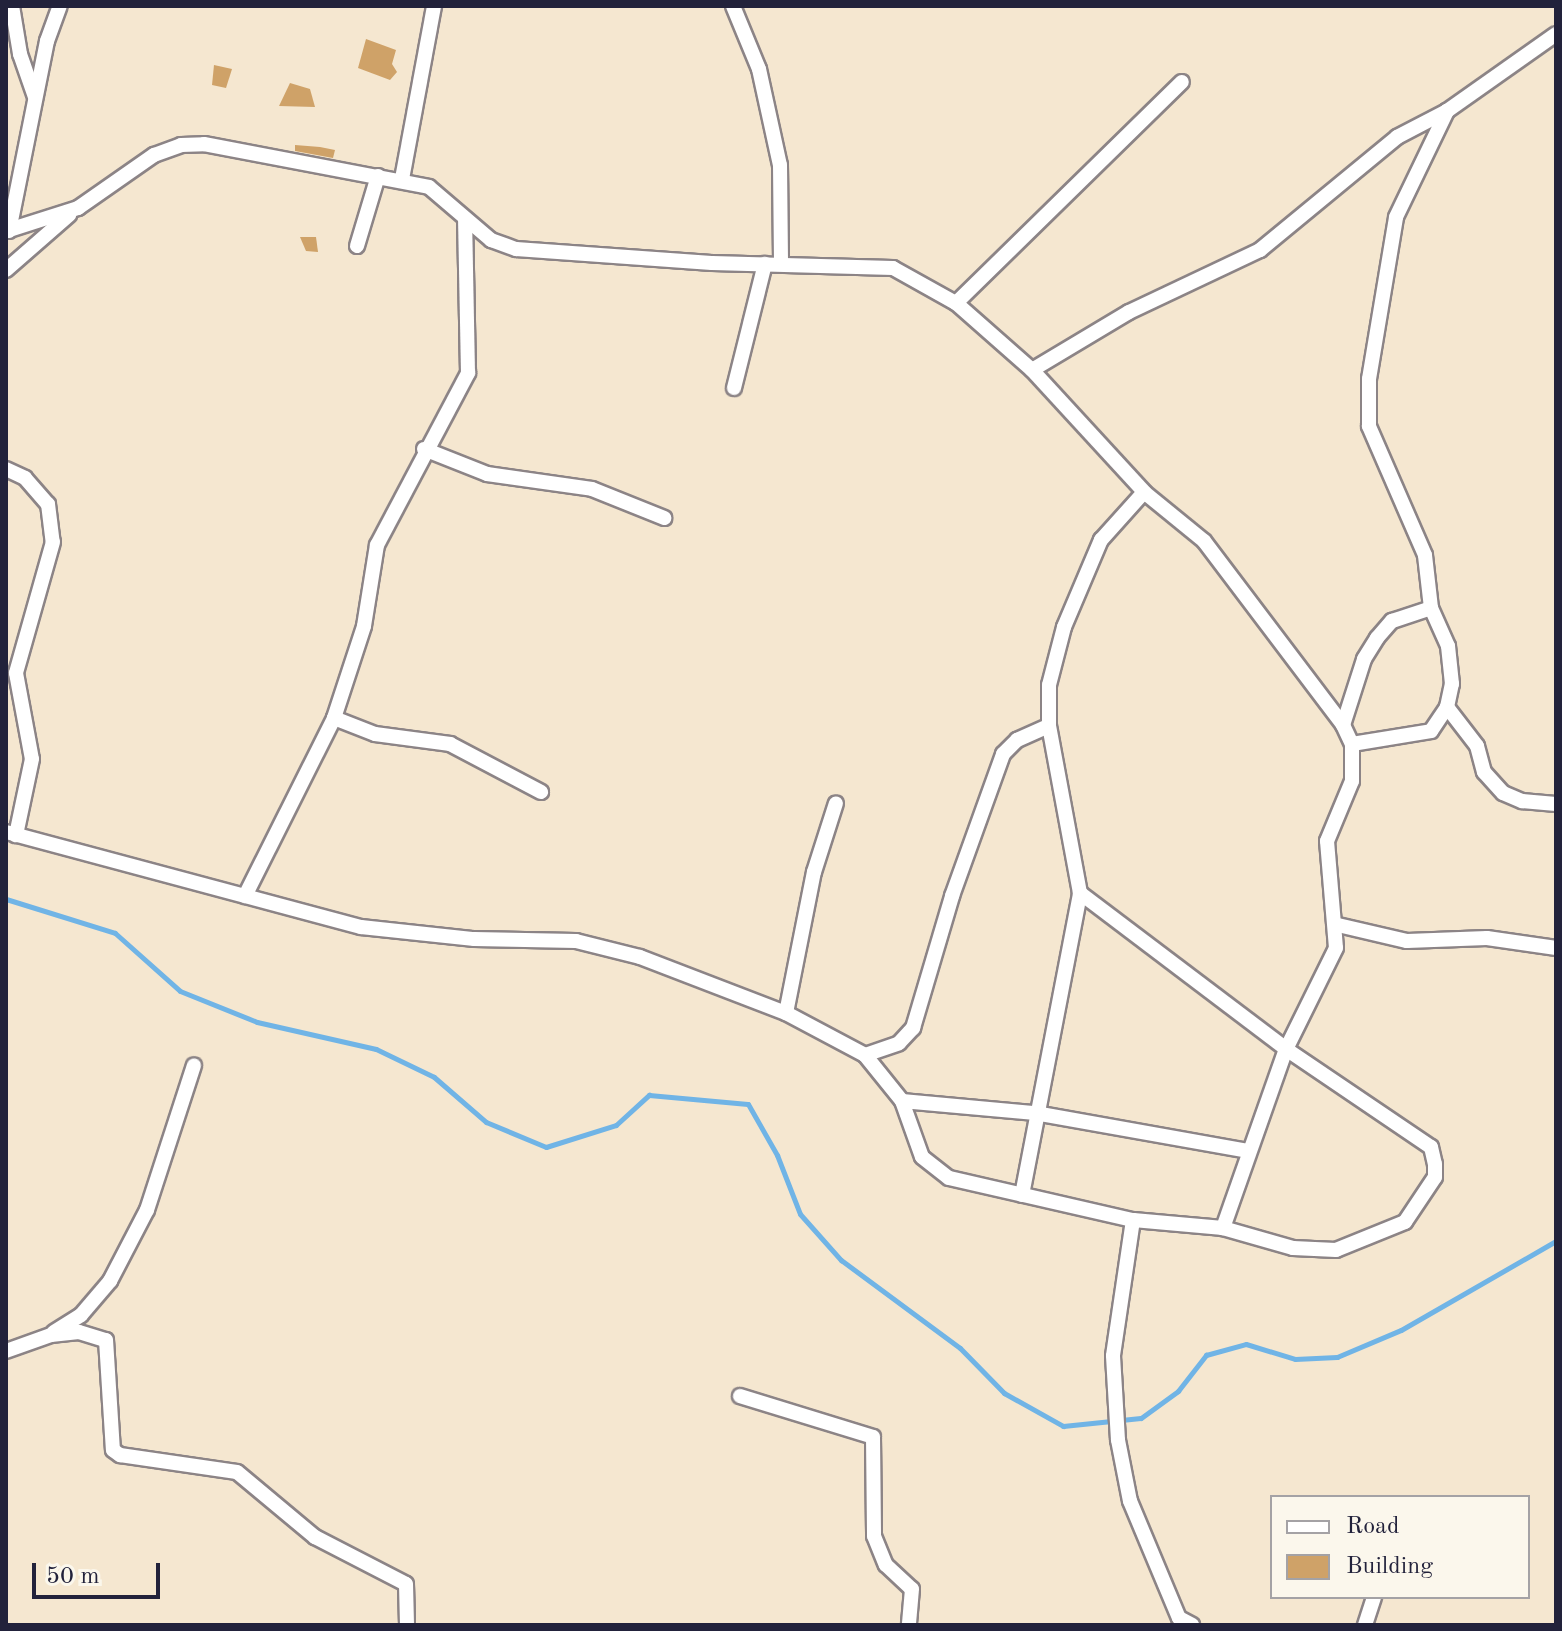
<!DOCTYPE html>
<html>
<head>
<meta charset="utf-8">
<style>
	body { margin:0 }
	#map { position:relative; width:1562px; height:1631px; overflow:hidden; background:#f5e7d0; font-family:"Old Standard TT",serif }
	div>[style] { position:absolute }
	.stream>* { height:5px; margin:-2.5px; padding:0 2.5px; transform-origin:2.5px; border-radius:2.5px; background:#70b4e6 }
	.building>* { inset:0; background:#cfa268 }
	.roads { filter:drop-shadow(2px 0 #8c8486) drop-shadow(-2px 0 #8c8486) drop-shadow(0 2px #8c8486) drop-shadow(0 -2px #8c8486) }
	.street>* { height:14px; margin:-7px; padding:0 7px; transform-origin:7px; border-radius:7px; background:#fff }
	span { translate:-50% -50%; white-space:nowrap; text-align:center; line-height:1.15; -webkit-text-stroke:6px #fbf7ec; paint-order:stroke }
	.frame { position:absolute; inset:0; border:8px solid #22223b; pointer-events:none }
	.legend { position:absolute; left:1270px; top:1495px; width:260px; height:104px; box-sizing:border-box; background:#fbf7ec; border:2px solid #a4a2a5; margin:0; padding:10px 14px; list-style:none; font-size:24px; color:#22223b }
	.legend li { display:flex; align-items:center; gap:16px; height:40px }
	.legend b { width:40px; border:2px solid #a4a2a5 }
	.scale { position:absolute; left:32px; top:1563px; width:128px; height:36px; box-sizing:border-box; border:4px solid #22223b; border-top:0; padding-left:10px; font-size:24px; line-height:28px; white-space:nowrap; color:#22223b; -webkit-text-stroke:6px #fbf7ec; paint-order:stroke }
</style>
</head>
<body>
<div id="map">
	<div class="stream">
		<i style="left:6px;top:899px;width:114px;rotate:17.3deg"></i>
		<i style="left:115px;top:933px;width:87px;rotate:41.7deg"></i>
		<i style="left:180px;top:991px;width:83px;rotate:21.9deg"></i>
		<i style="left:257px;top:1022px;width:122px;rotate:12.8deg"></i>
		<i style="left:376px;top:1049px;width:64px;rotate:25.8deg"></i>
		<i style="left:434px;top:1077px;width:69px;rotate:40.9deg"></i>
		<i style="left:486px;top:1122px;width:65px;rotate:22.6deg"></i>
		<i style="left:546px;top:1147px;width:73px;rotate:-17.4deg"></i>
		<i style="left:616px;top:1125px;width:45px;rotate:-42.3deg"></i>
		<i style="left:649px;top:1095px;width:99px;rotate:5.2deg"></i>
		<i style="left:748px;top:1104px;width:59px;rotate:60.4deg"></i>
		<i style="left:777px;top:1155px;width:63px;rotate:68.7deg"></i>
		<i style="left:800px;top:1214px;width:62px;rotate:48.3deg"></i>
		<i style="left:841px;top:1260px;width:148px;rotate:36.5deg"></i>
		<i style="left:960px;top:1348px;width:63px;rotate:45.6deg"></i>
		<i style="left:1004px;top:1393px;width:68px;rotate:29.2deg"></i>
		<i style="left:1063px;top:1426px;width:78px;rotate:-5.9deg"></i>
		<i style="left:1141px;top:1418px;width:46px;rotate:-36.1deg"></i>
		<i style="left:1178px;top:1391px;width:46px;rotate:-52.1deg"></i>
		<i style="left:1206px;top:1355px;width:41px;rotate:-15.4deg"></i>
		<i style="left:1246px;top:1344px;width:51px;rotate:17deg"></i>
		<i style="left:1295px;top:1359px;width:42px;rotate:-2.7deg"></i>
		<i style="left:1337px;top:1357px;width:69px;rotate:-22.9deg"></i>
		<i style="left:1401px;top:1330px;width:179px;rotate:-29.9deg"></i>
	</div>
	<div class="building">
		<i style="clip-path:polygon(366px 39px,396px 50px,392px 64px,397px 72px,390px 80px,358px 68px)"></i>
		<i style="clip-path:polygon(214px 65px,232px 69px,226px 88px,212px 85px)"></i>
		<i style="clip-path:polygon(290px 83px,310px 89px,315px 107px,279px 106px)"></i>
		<i style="clip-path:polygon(295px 145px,320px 147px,335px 150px,333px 158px,295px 151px)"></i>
		<i style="clip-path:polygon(300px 237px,316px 237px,318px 252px,306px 251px)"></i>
	</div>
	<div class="roads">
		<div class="street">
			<i style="left:12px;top:6px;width:49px;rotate:80.5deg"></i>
			<i style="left:20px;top:54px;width:46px;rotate:70.8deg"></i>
			<i style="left:733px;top:6px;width:68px;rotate:67.6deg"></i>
			<i style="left:759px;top:69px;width:98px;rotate:77.7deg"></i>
			<i style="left:780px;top:165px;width:98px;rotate:89.4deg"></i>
			<i style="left:402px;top:179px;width:176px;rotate:-79.5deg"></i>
			<i style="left:6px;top:231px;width:76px;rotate:-17.7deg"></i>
			<i style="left:78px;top:208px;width:93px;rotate:-34.9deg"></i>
			<i style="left:154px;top:155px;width:29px;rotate:-20deg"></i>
			<i style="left:181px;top:145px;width:23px;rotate:-2deg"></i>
			<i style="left:204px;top:144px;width:229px;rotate:10.8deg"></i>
			<i style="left:429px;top:187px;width:82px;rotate:40.5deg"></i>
			<i style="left:491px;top:240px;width:27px;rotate:20deg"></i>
			<i style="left:516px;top:249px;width:196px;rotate:4.1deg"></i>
			<i style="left:712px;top:263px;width:181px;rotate:1.6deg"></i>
			<i style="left:893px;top:268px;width:72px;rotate:29.1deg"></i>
			<i style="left:956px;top:303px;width:101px;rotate:41.4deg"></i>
			<i style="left:1032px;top:370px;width:166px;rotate:47.4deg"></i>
			<i style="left:1144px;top:492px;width:77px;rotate:39.2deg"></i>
			<i style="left:1204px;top:541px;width:231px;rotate:52.9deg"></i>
			<i style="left:1343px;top:725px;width:21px;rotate:65deg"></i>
			<i style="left:1352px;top:744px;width:37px;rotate:90deg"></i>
			<i style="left:1352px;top:781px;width:65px;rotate:112.6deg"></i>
			<i style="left:1327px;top:841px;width:107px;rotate:85.2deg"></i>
			<i style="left:1336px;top:948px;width:113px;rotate:116.3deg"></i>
			<i style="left:1286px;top:1049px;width:190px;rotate:109.4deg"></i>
			<i style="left:9px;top:231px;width:194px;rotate:-78.7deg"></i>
			<i style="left:47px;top:41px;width:37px;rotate:-70deg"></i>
			<i style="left:357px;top:246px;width:73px;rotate:-73.3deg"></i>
			<i style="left:6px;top:270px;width:84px;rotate:-41.1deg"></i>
			<i style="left:956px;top:303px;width:316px;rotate:-44.4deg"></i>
			<i style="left:1032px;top:370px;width:113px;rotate:-30.9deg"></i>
			<i style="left:1129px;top:312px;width:145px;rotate:-25.3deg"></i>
			<i style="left:1260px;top:250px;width:178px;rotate:-39.5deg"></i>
			<i style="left:1397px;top:137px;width:56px;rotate:-27.5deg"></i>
			<i style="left:734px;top:388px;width:128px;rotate:-76deg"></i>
			<i style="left:424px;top:449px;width:68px;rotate:21.6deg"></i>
			<i style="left:487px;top:474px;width:106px;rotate:8.1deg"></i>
			<i style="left:592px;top:489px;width:78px;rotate:21.9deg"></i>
			<i style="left:6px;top:469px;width:21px;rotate:25deg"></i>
			<i style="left:25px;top:478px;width:35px;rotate:49deg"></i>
			<i style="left:48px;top:504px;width:38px;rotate:83deg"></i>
			<i style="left:53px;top:542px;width:136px;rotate:105.8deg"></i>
			<i style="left:16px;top:673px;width:87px;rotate:79.5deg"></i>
			<i style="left:32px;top:759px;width:78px;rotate:101.9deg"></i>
			<i style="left:1447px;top:707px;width:49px;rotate:52.4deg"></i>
			<i style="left:1477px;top:746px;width:27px;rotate:75deg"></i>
			<i style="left:1484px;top:772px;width:28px;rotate:48deg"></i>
			<i style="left:1503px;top:793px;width:21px;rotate:23deg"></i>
			<i style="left:1522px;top:801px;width:34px;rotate:5deg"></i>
			<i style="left:334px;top:718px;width:44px;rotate:21.3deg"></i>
			<i style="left:375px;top:734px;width:76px;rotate:7.6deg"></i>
			<i style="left:450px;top:744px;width:103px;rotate:27.8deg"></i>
			<i style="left:1343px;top:725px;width:69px;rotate:-72.3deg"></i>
			<i style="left:1364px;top:659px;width:25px;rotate:-58deg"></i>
			<i style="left:1377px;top:638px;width:23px;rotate:-49deg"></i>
			<i style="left:1392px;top:621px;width:41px;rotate:-18.4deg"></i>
			<i style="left:1352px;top:744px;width:80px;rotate:-9.3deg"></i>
			<i style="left:1431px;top:731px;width:29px;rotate:-56deg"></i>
			<i style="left:1447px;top:707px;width:24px;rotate:-78deg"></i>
			<i style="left:1452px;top:684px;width:38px;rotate:-96deg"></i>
			<i style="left:1448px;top:646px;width:42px;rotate:-114.1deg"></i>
			<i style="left:1431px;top:608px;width:53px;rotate:-96.5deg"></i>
			<i style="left:1425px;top:555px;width:141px;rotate:-113.5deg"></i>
			<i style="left:1369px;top:426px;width:47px;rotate:-90deg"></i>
			<i style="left:1369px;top:379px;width:164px;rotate:-80.5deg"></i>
			<i style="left:1396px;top:217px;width:118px;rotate:-64.3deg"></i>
			<i style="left:1447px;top:111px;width:133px;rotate:-35.2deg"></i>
			<i style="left:6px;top:832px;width:367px;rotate:15deg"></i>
			<i style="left:361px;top:927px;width:114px;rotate:6.1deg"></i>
			<i style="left:474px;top:939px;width:102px;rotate:1.1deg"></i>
			<i style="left:576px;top:941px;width:66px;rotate:14deg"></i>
			<i style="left:640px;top:957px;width:156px;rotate:21deg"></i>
			<i style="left:786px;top:1013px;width:89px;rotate:28deg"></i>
			<i style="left:865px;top:1055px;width:59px;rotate:51.2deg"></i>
			<i style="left:902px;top:1101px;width:59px;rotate:70.3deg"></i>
			<i style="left:922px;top:1157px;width:34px;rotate:38deg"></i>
			<i style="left:949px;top:1178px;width:189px;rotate:12.9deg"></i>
			<i style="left:1133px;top:1220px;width:137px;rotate:98.4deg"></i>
			<i style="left:1113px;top:1356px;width:84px;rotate:86.6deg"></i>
			<i style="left:1118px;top:1440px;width:62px;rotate:78.9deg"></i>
			<i style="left:1130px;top:1501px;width:127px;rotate:67.3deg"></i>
			<i style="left:1179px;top:1618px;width:15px;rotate:28deg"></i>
			<i style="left:1080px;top:893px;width:258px;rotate:37.1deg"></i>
			<i style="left:1286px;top:1049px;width:175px;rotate:34.1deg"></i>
			<i style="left:1431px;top:1147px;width:17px;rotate:77deg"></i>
			<i style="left:1435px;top:1164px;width:13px;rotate:90deg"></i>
			<i style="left:1435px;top:1177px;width:54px;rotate:123.7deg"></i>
			<i style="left:1405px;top:1222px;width:74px;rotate:157.9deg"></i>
			<i style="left:1336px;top:1250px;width:43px;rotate:-177.3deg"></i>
			<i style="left:1293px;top:1248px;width:73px;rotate:-164.1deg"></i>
			<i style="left:1223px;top:1228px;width:90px;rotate:-174.9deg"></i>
			<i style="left:245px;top:896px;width:199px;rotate:-63.4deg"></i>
			<i style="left:334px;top:718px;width:97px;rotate:-71.9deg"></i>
			<i style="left:364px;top:626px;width:82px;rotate:-80.9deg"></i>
			<i style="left:377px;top:545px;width:195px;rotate:-62.1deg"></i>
			<i style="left:468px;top:373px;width:154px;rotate:-91.1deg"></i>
			<i style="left:1338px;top:925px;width:71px;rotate:13.1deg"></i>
			<i style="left:1407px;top:941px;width:80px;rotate:-2.1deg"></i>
			<i style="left:1487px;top:938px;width:70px;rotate:8.2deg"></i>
			<i style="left:786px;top:1013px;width:144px;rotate:-78.8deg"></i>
			<i style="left:814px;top:872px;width:72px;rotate:-72.3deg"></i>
			<i style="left:865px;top:1055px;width:36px;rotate:-19deg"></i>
			<i style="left:899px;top:1043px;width:21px;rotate:-47deg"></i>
			<i style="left:913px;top:1028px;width:138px;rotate:-73.5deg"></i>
			<i style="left:952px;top:896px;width:151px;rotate:-70.2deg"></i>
			<i style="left:1003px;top:754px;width:20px;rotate:-45deg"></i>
			<i style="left:1017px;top:740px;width:35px;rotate:-24deg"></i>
			<i style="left:902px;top:1101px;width:134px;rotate:5.2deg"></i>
			<i style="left:1035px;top:1113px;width:216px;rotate:10.1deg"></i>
			<i style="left:1022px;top:1195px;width:308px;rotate:-79.1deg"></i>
			<i style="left:1080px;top:893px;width:170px;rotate:-100.5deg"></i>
			<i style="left:1049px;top:726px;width:41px;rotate:-90deg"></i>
			<i style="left:1049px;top:685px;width:60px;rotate:-75.5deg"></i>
			<i style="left:1064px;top:627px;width:95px;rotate:-67deg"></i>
			<i style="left:1101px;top:540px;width:64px;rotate:-48.1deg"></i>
			<i style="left:54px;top:1332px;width:32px;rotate:-32deg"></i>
			<i style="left:81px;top:1315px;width:45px;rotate:-49.5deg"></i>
			<i style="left:110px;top:1281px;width:80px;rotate:-62.5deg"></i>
			<i style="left:147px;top:1210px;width:152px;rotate:-72deg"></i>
			<i style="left:6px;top:1351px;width:48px;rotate:-19.6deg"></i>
			<i style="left:51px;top:1335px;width:28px;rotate:-6deg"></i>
			<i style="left:79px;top:1332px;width:28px;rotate:17deg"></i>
			<i style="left:106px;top:1340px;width:110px;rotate:86.4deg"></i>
			<i style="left:113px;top:1450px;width:9px;rotate:36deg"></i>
			<i style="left:120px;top:1455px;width:118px;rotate:8.3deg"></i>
			<i style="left:237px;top:1472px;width:102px;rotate:39.8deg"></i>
			<i style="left:315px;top:1537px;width:102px;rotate:27.3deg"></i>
			<i style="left:406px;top:1584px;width:41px;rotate:88.6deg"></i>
			<i style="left:740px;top:1396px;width:139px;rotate:17.1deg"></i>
			<i style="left:873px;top:1437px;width:99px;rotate:89.4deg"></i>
			<i style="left:874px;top:1536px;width:31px;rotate:68deg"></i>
			<i style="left:886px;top:1565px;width:35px;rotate:43deg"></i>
			<i style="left:912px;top:1589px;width:36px;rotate:95deg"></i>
			<i style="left:1365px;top:1625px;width:29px;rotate:-72deg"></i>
		</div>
	</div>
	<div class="frame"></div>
	<ul class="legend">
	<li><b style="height:10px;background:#fff"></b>Road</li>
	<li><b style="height:22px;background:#cfa268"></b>Building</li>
	</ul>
	<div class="scale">50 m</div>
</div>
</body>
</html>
